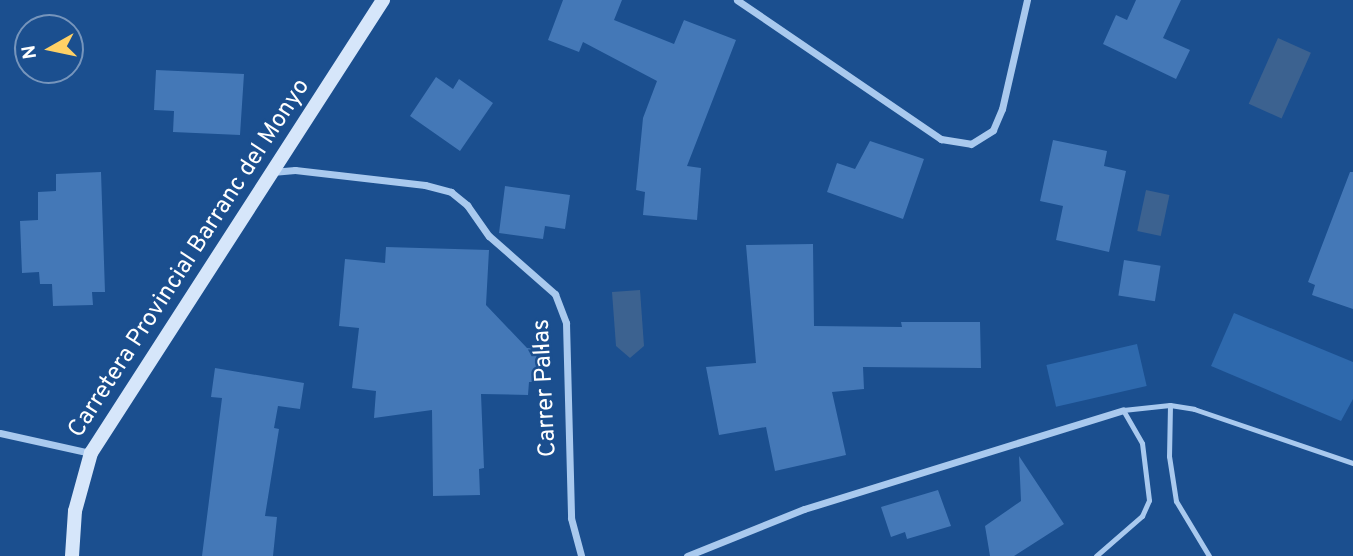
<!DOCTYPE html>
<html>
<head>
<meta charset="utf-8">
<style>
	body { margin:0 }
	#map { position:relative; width:1353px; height:556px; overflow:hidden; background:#1b4f8f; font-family:Overpass,sans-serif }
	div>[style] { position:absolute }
	.green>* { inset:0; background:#2e69ad; transform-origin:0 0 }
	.water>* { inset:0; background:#3c6290; transform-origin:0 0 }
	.building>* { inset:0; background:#4478b7; transform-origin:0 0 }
	.lane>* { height:5px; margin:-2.5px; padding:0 2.5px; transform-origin:2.5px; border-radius:2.5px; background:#a9c9ee }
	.street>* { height:7px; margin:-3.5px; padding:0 3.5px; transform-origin:3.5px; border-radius:3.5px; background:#a9c9ee }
	.secondary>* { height:14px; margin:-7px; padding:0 7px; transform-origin:7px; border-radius:7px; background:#d6e6fa }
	span { translate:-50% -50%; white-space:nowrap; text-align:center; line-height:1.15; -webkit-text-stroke:5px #1b4f8f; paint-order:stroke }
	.street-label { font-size:24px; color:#fff }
	.north { position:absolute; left:14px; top:14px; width:70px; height:70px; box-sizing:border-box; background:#1b4f8f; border:2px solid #7695bc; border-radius:50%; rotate:261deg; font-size:19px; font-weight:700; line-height:28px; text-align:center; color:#fff }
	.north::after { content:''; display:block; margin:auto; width:24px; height:32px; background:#ffd166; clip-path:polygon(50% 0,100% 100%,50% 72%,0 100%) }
</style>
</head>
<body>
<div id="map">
	<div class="green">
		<i style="clip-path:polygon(1234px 313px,1353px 362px,1353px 399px,1341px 421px,1211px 366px)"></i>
		<i style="left:1137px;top:344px;width:43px;height:93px;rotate:77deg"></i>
	</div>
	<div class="water">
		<i style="left:1278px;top:38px;width:36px;height:72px;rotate:24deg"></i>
		<i style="left:1146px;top:190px;width:24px;height:42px;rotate:12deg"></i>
		<i style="clip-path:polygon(640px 290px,644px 346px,630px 358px,616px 346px,612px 292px)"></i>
	</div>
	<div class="building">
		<i style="clip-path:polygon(563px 0,622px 0,614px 20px,674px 44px,684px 20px,736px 40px,687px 166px,701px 168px,697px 220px,643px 215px,645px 192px,636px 190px,643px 118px,657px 81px,583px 42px,579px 52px,548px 40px)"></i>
		<i style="clip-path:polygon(1136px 0,1181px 0,1163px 38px,1190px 50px,1176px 79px,1103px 44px,1116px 15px,1127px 20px)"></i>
		<i style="clip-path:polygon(156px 70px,244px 74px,240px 135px,173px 132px,174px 111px,154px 110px)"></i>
		<i style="clip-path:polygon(436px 77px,453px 89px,459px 79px,493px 103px,460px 151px,410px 116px)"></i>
		<i style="clip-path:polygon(1053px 140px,1107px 151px,1104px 166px,1126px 171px,1109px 252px,1056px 240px,1063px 206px,1040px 201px)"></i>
		<i style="clip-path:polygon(870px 141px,924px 159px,903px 219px,827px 192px,837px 163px,855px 169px)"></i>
		<i style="clip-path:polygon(101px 172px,105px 292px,92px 292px,93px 305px,53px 306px,52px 284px,40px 284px,39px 272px,22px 273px,20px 221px,38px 220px,38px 192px,56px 191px,56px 174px)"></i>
		<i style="clip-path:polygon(1350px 172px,1353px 172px,1353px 309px,1312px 295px,1315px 285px,1308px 282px)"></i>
		<i style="clip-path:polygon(505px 186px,570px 195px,565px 229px,545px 226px,543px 239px,499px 233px)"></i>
		<i style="clip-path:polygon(813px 244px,814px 326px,902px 327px,901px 322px,980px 322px,981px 368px,863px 367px,864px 389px,832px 392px,846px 455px,775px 471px,766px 427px,719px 435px,706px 367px,756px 363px,746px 245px)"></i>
		<i style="clip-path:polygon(386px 247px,489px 250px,486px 305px,527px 348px,537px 349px,535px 382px,529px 382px,528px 395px,481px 394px,484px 468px,479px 469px,480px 495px,433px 496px,432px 410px,374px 418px,376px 391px,352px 388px,359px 328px,339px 326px,345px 259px,385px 263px)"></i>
		<i style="left:1124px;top:260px;width:37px;height:36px;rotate:9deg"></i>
		<i style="clip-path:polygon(215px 368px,304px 383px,300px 409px,278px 406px,274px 428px,279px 429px,265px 516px,277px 517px,273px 556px,202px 556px,222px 398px,211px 397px)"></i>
		<i style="clip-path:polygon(1019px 456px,1064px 524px,1014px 556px,990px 556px,985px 526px,1021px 501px)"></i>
		<i style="clip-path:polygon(938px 490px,951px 526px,907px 539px,905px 532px,891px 537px,881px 507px)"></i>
	</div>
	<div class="lane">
		<i style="left:1170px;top:405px;width:51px;rotate:91.1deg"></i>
		<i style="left:1169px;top:456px;width:46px;rotate:81.2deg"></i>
		<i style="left:1176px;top:501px;width:64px;rotate:59deg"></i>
		<i style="left:1096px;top:556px;width:61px;rotate:-41deg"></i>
		<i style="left:1142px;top:516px;width:17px;rotate:-66deg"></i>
		<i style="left:1149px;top:500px;width:57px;rotate:-97deg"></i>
		<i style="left:1142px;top:443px;width:38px;rotate:-120deg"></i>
		<i style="left:1123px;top:410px;width:47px;rotate:-6.1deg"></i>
		<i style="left:1170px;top:405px;width:24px;rotate:9deg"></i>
		<i style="left:1194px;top:409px;width:168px;rotate:18.8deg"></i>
	</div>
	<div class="street">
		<i style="left:737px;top:0;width:247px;rotate:34.3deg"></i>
		<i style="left:941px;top:139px;width:30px;rotate:9deg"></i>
		<i style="left:971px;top:144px;width:26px;rotate:-32deg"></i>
		<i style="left:993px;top:130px;width:23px;rotate:-67deg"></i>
		<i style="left:1002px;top:109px;width:112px;rotate:-77.1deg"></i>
		<i style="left:272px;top:172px;width:23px;rotate:-5deg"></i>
		<i style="left:295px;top:170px;width:131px;rotate:6.6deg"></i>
		<i style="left:425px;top:185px;width:27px;rotate:15deg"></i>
		<i style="left:451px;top:192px;width:21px;rotate:39deg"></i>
		<i style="left:467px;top:205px;width:38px;rotate:55deg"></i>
		<i style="left:489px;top:236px;width:88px;rotate:41.3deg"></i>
		<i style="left:555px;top:294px;width:31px;rotate:69deg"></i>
		<i style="left:566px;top:323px;width:195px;rotate:88.5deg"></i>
		<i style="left:571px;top:518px;width:39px;rotate:75deg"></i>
		<i style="left:0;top:433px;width:92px;rotate:12.5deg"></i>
		<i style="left:687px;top:556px;width:126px;rotate:-21.9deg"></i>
		<i style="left:804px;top:509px;width:334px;rotate:-17.2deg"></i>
	</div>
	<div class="secondary">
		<i style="left:72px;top:556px;width:45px;rotate:-86.2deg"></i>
		<i style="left:75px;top:511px;width:60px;rotate:-74.6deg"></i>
		<i style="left:91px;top:453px;width:539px;rotate:-57.19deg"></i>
	</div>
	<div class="street-label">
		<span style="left:190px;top:259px;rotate:-57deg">Carretera Provincial Barranc del Monyo</span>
		<span style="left:546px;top:388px;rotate:-93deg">Carrer Pal·las</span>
	</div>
	<div class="north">N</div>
</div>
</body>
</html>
